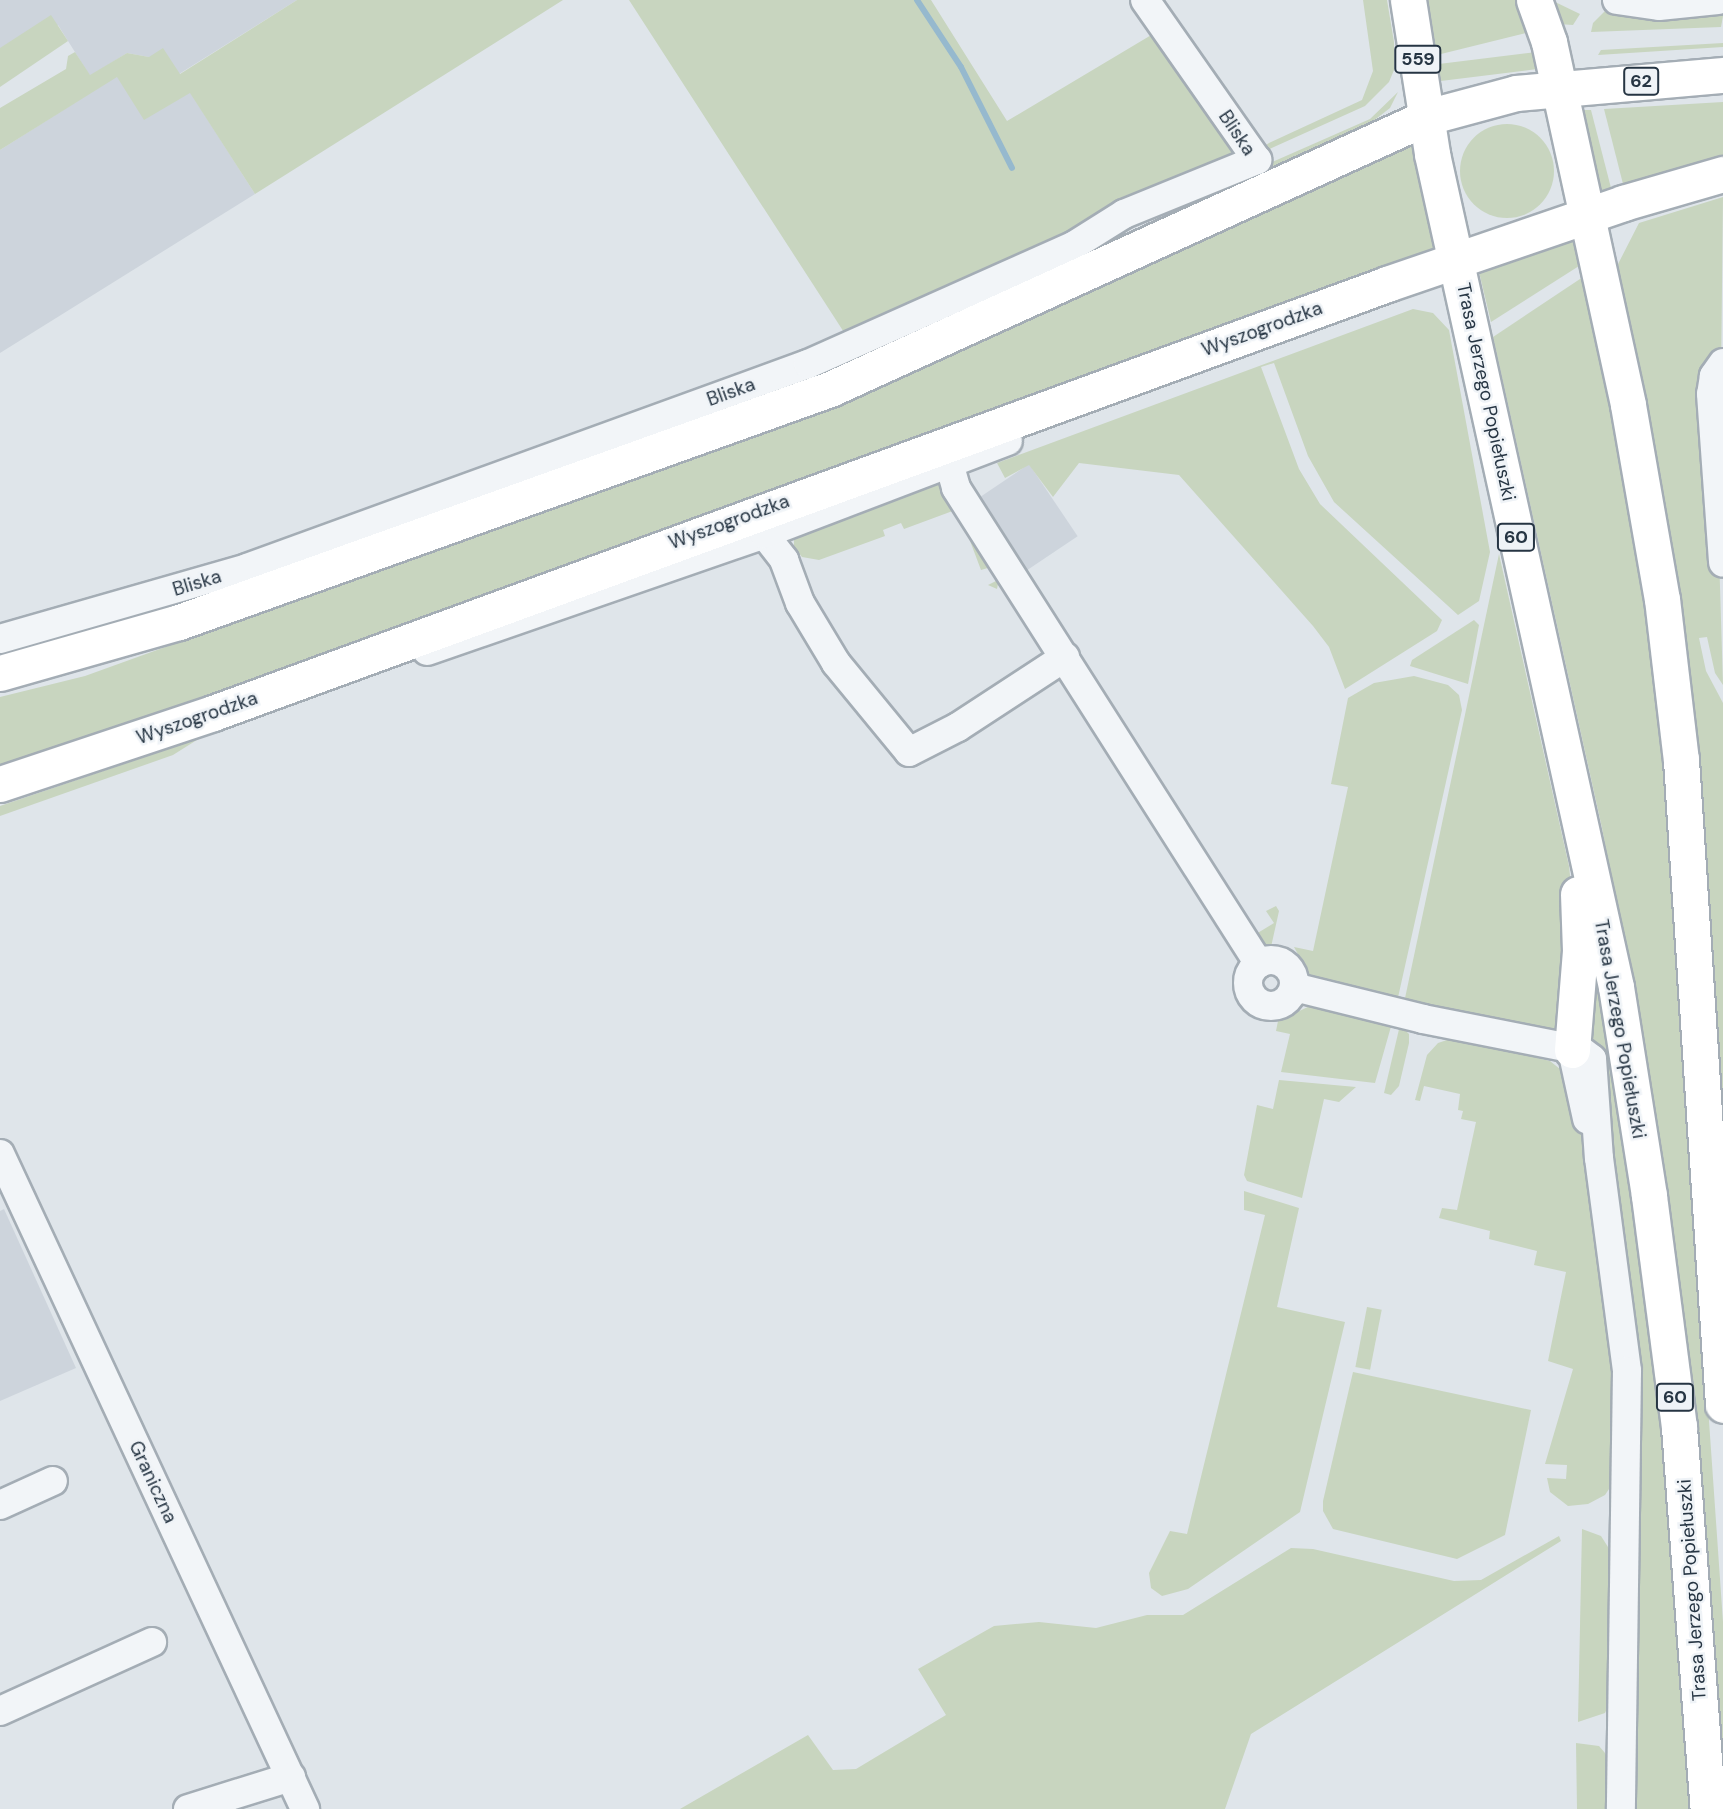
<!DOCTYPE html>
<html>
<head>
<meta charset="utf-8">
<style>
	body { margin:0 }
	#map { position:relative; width:1723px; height:1809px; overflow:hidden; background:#dfe5ea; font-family:"DM Sans",sans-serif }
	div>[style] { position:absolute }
	.built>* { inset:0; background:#cdd4dc; transform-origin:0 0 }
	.green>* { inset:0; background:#c8d5bf; transform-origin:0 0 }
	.round { border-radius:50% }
	.stream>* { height:6px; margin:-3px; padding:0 3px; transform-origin:3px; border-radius:3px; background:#96b9ce }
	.roads { filter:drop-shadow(2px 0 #a4adb5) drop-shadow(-2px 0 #a4adb5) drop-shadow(0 2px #a4adb5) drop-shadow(0 -2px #a4adb5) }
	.minor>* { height:28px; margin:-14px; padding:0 14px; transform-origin:14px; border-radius:14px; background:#f2f5f8 }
	.minor>.ring { margin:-14px; padding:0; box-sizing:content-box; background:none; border:28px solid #f2f5f8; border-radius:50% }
	.major>* { height:35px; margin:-17.5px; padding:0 17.5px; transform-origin:17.5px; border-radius:17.5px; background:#fff }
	span { translate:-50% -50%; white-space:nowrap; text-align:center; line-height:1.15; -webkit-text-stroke:5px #eff3f7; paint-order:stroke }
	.shield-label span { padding:2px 5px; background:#eff3f7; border:2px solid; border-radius:5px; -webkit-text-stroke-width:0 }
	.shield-label { font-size:18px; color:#263543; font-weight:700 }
	.street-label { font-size:19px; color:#263543 }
</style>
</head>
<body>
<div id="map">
	<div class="built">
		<i style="clip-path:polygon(0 0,297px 0,179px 74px,149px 57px,127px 53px,90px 76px,58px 25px,0 63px)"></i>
		<i style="clip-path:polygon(117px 76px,190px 92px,255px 194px,0 353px,0 150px)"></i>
		<i style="left:1029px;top:464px;width:87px;height:67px;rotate:56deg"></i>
		<i style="clip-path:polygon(4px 1209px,76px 1368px,0 1401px,0 1211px)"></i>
	</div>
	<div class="green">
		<i style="clip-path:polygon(297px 0,563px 0,255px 194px,190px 93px,144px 120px,117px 77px,0 150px,0 108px,66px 69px,68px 56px,75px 52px,90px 75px,127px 53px,149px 57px,163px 48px,180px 74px)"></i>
		<i style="clip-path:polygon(629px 0,931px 0,1007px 121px,1158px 31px,1239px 147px,1230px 163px,849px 340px)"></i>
		<i style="clip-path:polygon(1363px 0,1387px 0,1394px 42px,1394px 70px,1389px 82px,1365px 106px,1263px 152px,1260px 149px,1269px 143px,1362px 100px,1373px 71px)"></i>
		<i style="clip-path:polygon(1428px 0,1519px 0,1530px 32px,1437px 55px)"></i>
		<i style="clip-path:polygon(1551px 0,1580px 14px,1573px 25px,1558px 24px)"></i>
		<i style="clip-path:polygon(1609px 7px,1723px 7px,1723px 16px,1721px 27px,1591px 32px,1593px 23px)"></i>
		<i style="clip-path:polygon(51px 15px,68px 41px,0 87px,0 48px)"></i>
		<i style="clip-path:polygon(1723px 43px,1723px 47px,1598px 55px,1601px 50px)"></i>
		<i style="left:1537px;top:52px;width:17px;height:101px;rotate:83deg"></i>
		<i style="clip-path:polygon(1398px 92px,1390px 108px,1372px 122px,1239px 184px,1165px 209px,1370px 119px)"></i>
		<i style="clip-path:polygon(1723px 102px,1723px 155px,1623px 184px,1604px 109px)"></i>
		<i style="clip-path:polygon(1581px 110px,1591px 110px,1611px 188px,1599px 192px)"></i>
		<i class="round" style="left:1460px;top:124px;width:94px;height:94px"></i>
		<i style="clip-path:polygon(1412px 142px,1436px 247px,199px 698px,0 767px,0 697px,85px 676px,863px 395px)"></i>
		<i style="clip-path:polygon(1723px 197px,1719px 554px,1723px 685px,1715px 673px,1707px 637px,1699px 638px,1706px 671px,1723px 703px,1723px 1141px,1700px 779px,1678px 588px,1641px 378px,1616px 268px,1639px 223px)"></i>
		<i style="clip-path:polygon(1573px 241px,1579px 266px,1491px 322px,1479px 272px)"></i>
		<i style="clip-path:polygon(1583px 277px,1625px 479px,1657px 673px,1723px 1622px,1723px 1790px,1692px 1384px,1665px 1170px,1602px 828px,1493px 337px)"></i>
		<i style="clip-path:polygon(1413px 309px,1433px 313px,1449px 330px,1490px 552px,1479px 601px,1458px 615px,1334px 502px,1308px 456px,1274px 363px,1261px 367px,1299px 469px,1320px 504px,1442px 620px,1437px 631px,1345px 689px,1329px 647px,1313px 626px,1179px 475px,1079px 463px,1053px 497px,1029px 465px,1005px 478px,997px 463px)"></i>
		<i style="clip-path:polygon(945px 478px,999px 579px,997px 589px,988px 585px,996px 581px,991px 567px,981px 570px,958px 509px,904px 529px,901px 523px,883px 530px,885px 536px,819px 560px,802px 557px,794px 547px,794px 535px)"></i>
		<i style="clip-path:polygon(1499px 554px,1569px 866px,1572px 894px,1562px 1025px,1554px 1031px,1404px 1003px)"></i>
		<i style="clip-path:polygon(1474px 620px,1479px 625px,1468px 684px,1410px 666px,1412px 660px)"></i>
		<i style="clip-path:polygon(1414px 676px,1448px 685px,1459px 695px,1462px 710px,1397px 1002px,1311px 978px,1294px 947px,1313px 951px,1348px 787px,1331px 784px,1348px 698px,1374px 683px)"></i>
		<i style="clip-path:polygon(200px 738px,173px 755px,0 816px,0 806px)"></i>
		<i style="clip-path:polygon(1276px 906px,1279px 911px,1271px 947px,1263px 949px,1256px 934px,1274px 923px,1266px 911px)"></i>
		<i style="clip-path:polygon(1590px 927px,1662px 1395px,1694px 1809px,1634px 1809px,1637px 1581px,1583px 1041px)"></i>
		<i style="clip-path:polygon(1312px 1005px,1392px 1023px,1375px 1083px,1281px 1072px,1290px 1034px,1276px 1031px,1278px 1021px)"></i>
		<i style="clip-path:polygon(1400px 1025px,1409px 1034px,1409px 1043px,1399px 1086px,1391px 1095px,1384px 1093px)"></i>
		<i style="clip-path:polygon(1453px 1038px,1550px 1061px,1565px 1073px,1579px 1120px,1614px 1348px,1615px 1480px,1605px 1495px,1588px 1504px,1568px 1506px,1550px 1492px,1547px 1478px,1566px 1479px,1567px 1465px,1545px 1464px,1573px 1369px,1548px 1361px,1566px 1272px,1534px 1265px,1537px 1251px,1489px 1239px,1490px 1231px,1439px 1218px,1442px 1208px,1457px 1210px,1476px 1122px,1461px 1119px,1463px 1111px,1458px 1110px,1460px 1094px,1424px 1086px,1420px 1101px,1415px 1100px,1427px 1055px,1438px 1043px)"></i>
		<i style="clip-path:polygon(1279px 1080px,1356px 1087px,1339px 1102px,1324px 1099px,1302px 1198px,1247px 1181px,1244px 1175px,1257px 1105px,1273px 1109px)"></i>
		<i style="clip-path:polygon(1244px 1191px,1299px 1208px,1277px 1307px,1345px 1322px,1300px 1512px,1188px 1589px,1162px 1596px,1151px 1588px,1149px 1573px,1170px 1531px,1187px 1534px,1265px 1215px,1244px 1210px)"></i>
		<i style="left:1367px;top:1307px;width:15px;height:61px;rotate:11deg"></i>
		<i style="clip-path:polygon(1353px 1372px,1531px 1410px,1505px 1535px,1457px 1559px,1333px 1529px,1323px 1511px,1323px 1501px)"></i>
		<i style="clip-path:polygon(1582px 1529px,1601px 1536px,1615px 1558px,1612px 1698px,1605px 1713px,1578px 1722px)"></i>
		<i style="clip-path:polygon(1559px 1536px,1561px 1541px,1251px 1734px,1225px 1809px,680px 1809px,808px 1735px,833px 1770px,856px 1769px,946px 1715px,918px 1669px,994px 1626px,1039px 1622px,1096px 1628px,1147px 1615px,1183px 1615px,1291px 1548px,1313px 1549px,1454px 1581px,1481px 1580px)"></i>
		<i style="clip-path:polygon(1576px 1743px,1599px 1746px,1605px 1753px,1609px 1764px,1609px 1809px,1577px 1809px)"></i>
	</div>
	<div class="stream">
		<i style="left:917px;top:0;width:80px;rotate:56.7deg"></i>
		<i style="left:961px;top:67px;width:113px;rotate:63.2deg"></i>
	</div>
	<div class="roads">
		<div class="minor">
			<i style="left:1617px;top:0;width:42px;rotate:8.1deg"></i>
			<i style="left:1659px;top:6px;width:59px;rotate:-5.8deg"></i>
			<i style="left:1723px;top:363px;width:16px;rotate:125deg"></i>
			<i style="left:1714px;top:376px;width:18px;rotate:99deg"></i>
			<i style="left:1711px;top:394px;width:169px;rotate:85.9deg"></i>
			<i style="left:949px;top:463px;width:26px;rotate:74deg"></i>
			<i style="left:956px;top:488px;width:564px;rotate:57.52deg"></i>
			<i style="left:764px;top:534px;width:33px;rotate:52deg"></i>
			<i style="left:784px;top:560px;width:46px;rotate:69.6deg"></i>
			<i style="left:800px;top:603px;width:70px;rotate:59deg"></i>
			<i style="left:836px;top:663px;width:115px;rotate:50.6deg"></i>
			<i style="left:909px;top:752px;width:55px;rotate:-27deg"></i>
			<i style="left:958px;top:727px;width:128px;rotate:-33.2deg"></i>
			<i style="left:0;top:639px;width:257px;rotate:-16deg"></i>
			<i style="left:247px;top:568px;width:597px;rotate:-19.98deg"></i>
			<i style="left:808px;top:364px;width:290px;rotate:-24deg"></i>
			<i style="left:1073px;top:246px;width:60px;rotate:-32.1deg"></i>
			<i style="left:1124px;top:214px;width:144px;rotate:-22.1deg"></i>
			<i style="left:1257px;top:160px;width:195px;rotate:-125deg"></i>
			<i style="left:427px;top:651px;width:357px;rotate:-19.1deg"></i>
			<i style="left:764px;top:534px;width:261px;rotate:-20.9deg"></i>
			<i class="ring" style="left:1248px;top:960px;width:18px;height:18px"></i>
			<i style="left:1294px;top:987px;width:133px;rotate:13.9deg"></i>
			<i style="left:1423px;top:1019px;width:160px;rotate:11.2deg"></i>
			<i style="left:1580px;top:1050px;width:15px;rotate:37deg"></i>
			<i style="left:1592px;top:1059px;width:99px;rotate:86deg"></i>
			<i style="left:1599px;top:1158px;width:215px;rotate:82.5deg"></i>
			<i style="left:1627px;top:1371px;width:438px;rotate:90.8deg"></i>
			<i style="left:1572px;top:1050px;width:71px;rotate:77.7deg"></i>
			<i style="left:0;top:1154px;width:723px;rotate:65.03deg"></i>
			<i style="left:0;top:1505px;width:58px;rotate:-24.4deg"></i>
			<i style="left:0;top:1711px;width:167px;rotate:-24.4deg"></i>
			<i style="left:188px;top:1809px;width:108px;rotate:-17.3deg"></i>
		</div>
		<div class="major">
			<i style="left:1408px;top:0;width:156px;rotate:81.1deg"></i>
			<i style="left:1432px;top:154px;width:853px;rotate:77.54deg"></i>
			<i style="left:1616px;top:987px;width:212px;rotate:81deg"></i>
			<i style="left:1649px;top:1196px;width:233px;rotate:82.6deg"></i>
			<i style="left:1679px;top:1427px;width:383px;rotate:85.7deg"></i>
			<i style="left:1534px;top:0;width:45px;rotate:70.3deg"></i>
			<i style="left:1549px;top:42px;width:371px;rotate:77.7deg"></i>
			<i style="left:1628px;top:405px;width:197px;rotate:80.1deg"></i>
			<i style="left:1662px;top:599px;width:162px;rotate:83.3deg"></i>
			<i style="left:1681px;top:760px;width:646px;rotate:86.27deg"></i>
			<i style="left:0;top:673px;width:186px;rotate:-15.9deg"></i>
			<i style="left:179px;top:622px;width:691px;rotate:-19.69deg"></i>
			<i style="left:830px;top:389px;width:656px;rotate:-24.49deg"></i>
			<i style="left:1427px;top:117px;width:92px;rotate:-15.1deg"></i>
			<i style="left:1516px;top:93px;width:208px;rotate:-5deg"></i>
			<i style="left:0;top:784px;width:225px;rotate:-18.4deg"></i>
			<i style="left:213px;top:713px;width:1250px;rotate:-20.07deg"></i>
			<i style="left:1387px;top:284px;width:250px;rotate:-18.9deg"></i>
			<i style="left:1623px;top:203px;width:104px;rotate:-16.2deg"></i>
			<i style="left:1572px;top:1050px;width:99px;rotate:-85.4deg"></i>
			<i style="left:1580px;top:951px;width:57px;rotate:-92deg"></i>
		</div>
	</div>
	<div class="shield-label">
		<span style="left:1418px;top:59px">559</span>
		<span style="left:1641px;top:81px">62</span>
		<span style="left:1516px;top:537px">60</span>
		<span style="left:1675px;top:1397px">60</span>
	</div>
	<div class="street-label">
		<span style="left:1237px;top:133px;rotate:56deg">Bliska</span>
		<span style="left:1262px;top:329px;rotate:-20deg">Wyszogrodzka</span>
		<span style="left:731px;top:392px;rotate:-20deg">Bliska</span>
		<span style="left:1486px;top:392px;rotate:78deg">Trasa Jerzego Popiełuszki</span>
		<span style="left:729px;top:522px;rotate:-20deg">Wyszogrodzka</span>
		<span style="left:197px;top:583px;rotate:-17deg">Bliska</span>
		<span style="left:197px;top:718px;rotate:-19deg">Wyszogrodzka</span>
		<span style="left:1620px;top:1029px;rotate:80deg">Trasa Jerzego Popiełuszki</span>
		<span style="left:153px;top:1482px;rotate:65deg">Graniczna</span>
		<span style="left:1692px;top:1590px;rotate:-94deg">Trasa Jerzego Popiełuszki</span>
	</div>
</div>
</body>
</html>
